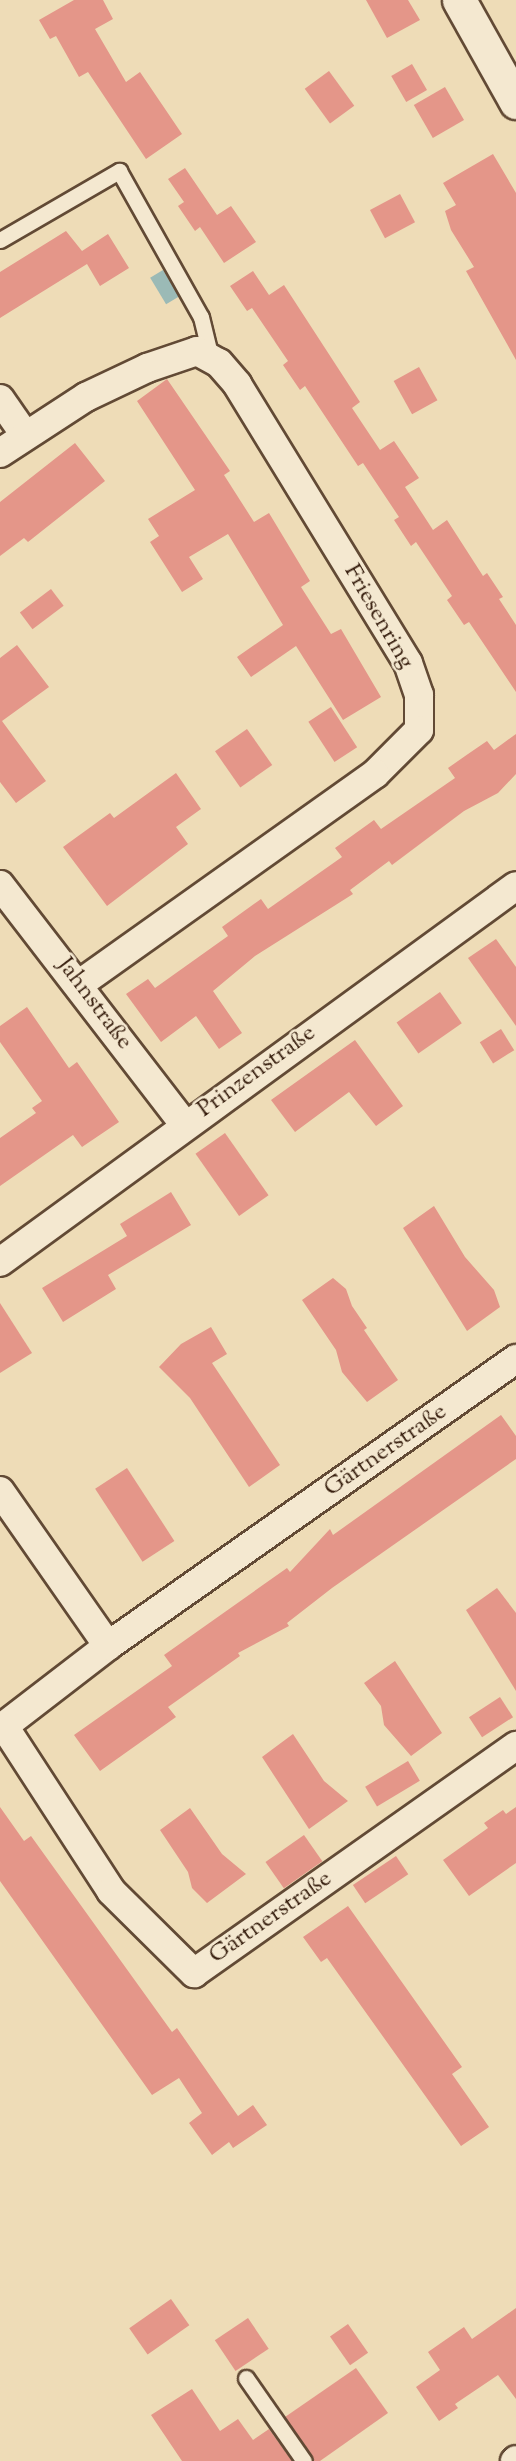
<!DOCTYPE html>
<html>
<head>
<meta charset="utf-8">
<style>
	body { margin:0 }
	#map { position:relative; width:516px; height:2461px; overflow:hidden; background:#eedcb7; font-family:"Sorts Mill Goudy",serif }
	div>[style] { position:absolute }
	.water>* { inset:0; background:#9bbab6; transform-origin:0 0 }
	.building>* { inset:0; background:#e49689; transform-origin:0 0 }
	.roads { filter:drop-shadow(2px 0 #624a35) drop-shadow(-2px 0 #624a35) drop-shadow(0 2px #624a35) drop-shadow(0 -2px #624a35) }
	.service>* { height:15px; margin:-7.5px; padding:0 7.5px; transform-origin:7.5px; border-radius:7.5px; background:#f4e8d0 }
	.minor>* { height:28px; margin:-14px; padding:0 14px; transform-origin:14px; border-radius:14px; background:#f4e8d0 }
	.tertiary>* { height:33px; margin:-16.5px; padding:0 16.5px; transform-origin:16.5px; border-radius:16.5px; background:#f4e8d0 }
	span { translate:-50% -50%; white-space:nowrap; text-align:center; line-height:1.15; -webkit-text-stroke:5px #f4e8d0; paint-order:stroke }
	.street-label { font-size:24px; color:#331a0a }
</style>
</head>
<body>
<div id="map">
	<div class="water">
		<i style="left:163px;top:270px;width:31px;height:15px;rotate:59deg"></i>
	</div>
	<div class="building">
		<i style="clip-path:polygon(74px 0,103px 0,113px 19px,95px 29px,126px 82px,140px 72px,182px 134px,146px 159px,88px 72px,79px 77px,56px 36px,50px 39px,39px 20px)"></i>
		<i style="clip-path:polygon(366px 0,408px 0,420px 20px,387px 38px)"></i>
		<i style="left:412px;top:64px;width:30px;height:24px;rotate:60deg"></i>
		<i style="left:329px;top:71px;width:43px;height:30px;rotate:54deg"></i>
		<i style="left:445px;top:87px;width:38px;height:36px;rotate:60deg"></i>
		<i style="clip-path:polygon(493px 154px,516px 193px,516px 360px,466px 271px,474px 267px,451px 230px,445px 211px,456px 205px,443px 183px)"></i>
		<i style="clip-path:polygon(185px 168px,217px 215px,231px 206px,256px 242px,224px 263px,200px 227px,195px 231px,178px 206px,184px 202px,168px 179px)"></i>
		<i style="left:400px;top:194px;width:32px;height:34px;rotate:62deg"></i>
		<i style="clip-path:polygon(66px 231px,82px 251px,108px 234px,129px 268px,100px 286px,87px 264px,0 318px,0 272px)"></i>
		<i style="clip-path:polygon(253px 271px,269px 295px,284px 285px,360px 402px,352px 408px,380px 450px,394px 441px,419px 478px,405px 487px,433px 530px,447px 520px,483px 576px,487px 573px,503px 597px,499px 599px,516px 625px,516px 692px,469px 622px,464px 625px,447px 600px,452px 596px,416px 542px,411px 546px,394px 520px,399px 517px,363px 463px,358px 466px,305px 386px,300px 390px,283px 365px,288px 361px,252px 308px,247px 311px,230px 286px)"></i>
		<i style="left:419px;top:367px;width:38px;height:29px;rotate:61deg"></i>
		<i style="clip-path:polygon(167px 379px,230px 471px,224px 475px,254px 522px,269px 513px,310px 581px,301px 587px,331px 634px,341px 629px,381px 697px,343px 720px,296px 646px,251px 677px,237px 657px,283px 625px,228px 534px,189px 557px,203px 579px,182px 592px,150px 542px,159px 536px,148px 519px,195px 490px,137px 401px)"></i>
		<i style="clip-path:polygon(75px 443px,105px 481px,28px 542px,24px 538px,0 556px,0 502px)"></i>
		<i style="left:51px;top:589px;width:21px;height:39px;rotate:53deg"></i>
		<i style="clip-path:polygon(17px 645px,49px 687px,2px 721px,46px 781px,16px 803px,0 782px,0 658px)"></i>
		<i style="left:331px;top:707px;width:48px;height:27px;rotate:57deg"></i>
		<i style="left:247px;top:729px;width:44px;height:39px;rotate:55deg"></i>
		<i style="clip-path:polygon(516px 734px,516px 774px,498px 793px,464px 811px,392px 865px,389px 861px,350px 890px,353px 894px,255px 956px,213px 991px,242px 1033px,219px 1049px,196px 1016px,161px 1042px,126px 994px,148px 979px,155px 988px,228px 936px,222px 927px,261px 899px,268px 909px,342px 857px,335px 848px,374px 820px,381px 829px,455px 778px,448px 768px,468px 754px,487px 741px,494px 750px)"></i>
		<i style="clip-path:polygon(176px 773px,201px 809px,176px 827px,188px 844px,107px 906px,63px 847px,110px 813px,114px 818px)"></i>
		<i style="clip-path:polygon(496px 939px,516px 967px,516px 1026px,468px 958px)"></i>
		<i style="left:440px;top:992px;width:38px;height:53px;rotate:55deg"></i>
		<i style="clip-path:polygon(27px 1007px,69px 1068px,77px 1062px,119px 1122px,82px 1147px,73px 1135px,0 1186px,0 1138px,36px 1113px,32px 1108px,42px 1101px,0 1042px,0 1026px)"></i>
		<i style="left:501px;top:1029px;width:25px;height:25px;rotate:58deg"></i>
		<i style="clip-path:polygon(355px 1040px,403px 1106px,376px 1126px,349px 1092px,295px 1132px,271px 1100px)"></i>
		<i style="left:225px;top:1133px;width:76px;height:36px;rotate:55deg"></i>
		<i style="clip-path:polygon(171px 1192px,191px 1225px,108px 1275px,116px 1289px,63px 1322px,42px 1288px,127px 1236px,120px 1224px)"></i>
		<i style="clip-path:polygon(434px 1206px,465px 1257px,494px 1290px,500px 1307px,467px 1331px,403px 1228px)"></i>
		<i style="clip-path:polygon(333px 1278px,346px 1289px,352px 1306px,367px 1328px,364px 1330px,398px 1380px,367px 1402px,342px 1372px,336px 1350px,302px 1300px)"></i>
		<i style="clip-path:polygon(0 1303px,32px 1353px,0 1373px)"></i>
		<i style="clip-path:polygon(211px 1327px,227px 1354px,212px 1363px,280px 1465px,249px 1487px,190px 1398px,159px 1367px,181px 1344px)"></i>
		<i style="clip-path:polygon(501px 1415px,516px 1436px,516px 1459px,332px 1588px,287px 1623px,289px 1626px,238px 1653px,240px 1656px,168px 1707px,176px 1717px,100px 1771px,74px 1735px,172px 1666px,164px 1655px,287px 1568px,290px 1572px,330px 1529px,333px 1535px)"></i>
		<i style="left:127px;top:1468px;width:87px;height:38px;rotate:57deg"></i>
		<i style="clip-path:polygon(497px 1588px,516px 1613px,516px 1691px,466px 1610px)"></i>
		<i style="clip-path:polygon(395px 1661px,442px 1733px,411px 1756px,384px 1725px,381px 1706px,364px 1683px)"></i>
		<i style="left:500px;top:1697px;width:24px;height:37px;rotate:57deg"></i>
		<i style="clip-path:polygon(293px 1734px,324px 1781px,348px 1801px,309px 1829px,262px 1757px)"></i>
		<i style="left:408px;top:1761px;width:23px;height:50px;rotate:59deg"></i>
		<i style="clip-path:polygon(0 1807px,24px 1841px,31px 1836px,172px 2032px,177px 2028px,238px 2116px,253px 2105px,267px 2125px,233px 2148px,229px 2142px,212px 2155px,189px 2123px,202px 2113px,179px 2078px,152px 2095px,0 1881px)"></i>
		<i style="clip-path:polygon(516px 1807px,516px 1863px,469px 1896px,443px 1860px,488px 1828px,484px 1823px,503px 1810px,506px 1814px)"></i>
		<i style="clip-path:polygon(190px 1808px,222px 1854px,246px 1874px,207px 1903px,192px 1888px,188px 1872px,160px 1830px)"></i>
		<i style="left:304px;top:1835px;width:32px;height:47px;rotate:55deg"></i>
		<i style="left:396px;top:1856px;width:22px;height:52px;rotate:56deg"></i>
		<i style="clip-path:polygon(348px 1906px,462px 2067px,452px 2074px,489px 2127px,461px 2146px,327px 1958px,321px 1962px,303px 1937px)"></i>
		<i style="left:171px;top:2299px;width:32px;height:51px;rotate:55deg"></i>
		<i style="clip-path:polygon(516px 2308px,516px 2399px,498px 2375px,455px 2404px,458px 2408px,439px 2421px,416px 2387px,440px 2370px,428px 2352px,464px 2327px,472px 2339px)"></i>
		<i style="left:248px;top:2318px;width:37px;height:40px;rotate:56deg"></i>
		<i style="left:348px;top:2324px;width:35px;height:22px;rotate:55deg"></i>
		<i style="clip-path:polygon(356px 2368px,388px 2413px,320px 2461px,314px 2461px,285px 2417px)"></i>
		<i style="clip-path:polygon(192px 2389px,220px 2431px,238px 2419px,253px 2440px,269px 2429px,292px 2461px,182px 2461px,151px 2415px)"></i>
	</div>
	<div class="roads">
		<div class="service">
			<i style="left:0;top:240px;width:138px;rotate:-30.1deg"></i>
			<i style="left:119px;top:171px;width:167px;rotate:60.7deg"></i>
			<i style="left:201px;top:317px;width:42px;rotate:76.3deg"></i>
			<i style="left:246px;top:2378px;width:101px;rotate:55.1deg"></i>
		</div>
		<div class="minor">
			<i style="left:0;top:399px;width:44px;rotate:55.2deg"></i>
			<i style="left:0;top:453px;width:103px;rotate:-33.1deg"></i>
			<i style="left:86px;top:397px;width:68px;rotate:-25.4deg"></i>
			<i style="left:147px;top:368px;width:53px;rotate:-18.8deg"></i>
			<i style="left:197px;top:351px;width:25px;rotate:29deg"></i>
			<i style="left:219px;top:363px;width:28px;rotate:49deg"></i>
			<i style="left:237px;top:384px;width:327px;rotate:58.5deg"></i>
			<i style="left:408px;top:663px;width:34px;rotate:71deg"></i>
			<i style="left:419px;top:695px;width:35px;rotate:90deg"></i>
			<i style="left:419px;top:730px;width:62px;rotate:135deg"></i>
			<i style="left:375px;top:774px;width:363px;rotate:144.6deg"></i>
			<i style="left:0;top:885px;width:303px;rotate:52.4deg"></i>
			<i style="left:0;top:1262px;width:638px;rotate:-36.08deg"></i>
			<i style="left:516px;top:1359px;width:499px;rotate:144.9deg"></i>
			<i style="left:108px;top:1646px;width:131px;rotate:142.4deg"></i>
			<i style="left:4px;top:1726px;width:197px;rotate:57deg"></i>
			<i style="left:111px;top:1891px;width:117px;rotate:44.7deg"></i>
			<i style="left:194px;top:1973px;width:394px;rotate:-35.2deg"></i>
			<i style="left:0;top:1491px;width:189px;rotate:55.1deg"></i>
			<i style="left:515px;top:2461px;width:1px;rotate:-45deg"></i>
		</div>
		<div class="tertiary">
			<i style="left:459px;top:0;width:117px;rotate:60.8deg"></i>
		</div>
	</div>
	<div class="street-label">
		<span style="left:378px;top:617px;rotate:60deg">Friesenring</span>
		<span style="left:94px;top:1004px;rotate:53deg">Jahnstraße</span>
		<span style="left:257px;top:1072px;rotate:-36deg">Prinzenstraße</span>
		<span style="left:386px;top:1451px;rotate:-35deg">Gärtnerstraße</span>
		<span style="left:271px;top:1918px;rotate:-35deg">Gärtnerstraße</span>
	</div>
</div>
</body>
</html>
